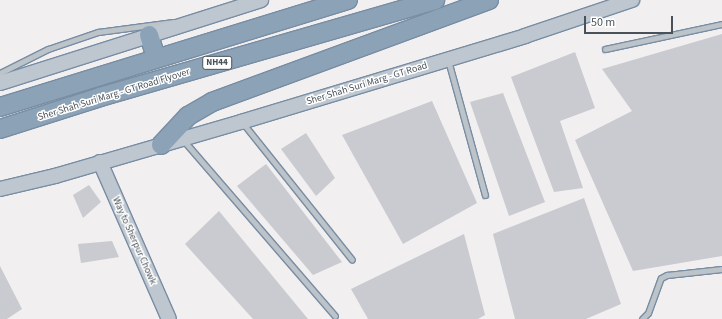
<!DOCTYPE html>
<html>
<head>
<meta charset="utf-8">
<style>
	body { margin:0 }
	#map { position:relative; width:722px; height:319px; overflow:hidden; background:#f1efef; font-family:"Source Sans 3",sans-serif }
	div>[style] { position:absolute }
	.building>* { inset:0; background:#c9cbd0 }
	.roads { filter:drop-shadow(1px 0 #788da3) drop-shadow(-1px 0 #788da3) drop-shadow(0 1px #788da3) drop-shadow(0 -1px #788da3) }
	.lane>* { height:5px; margin:-2.5px; padding:0 2.5px; transform-origin:2.5px; border-radius:2.5px; background:#bcc3c9 }
	.secondary>* { height:14px; margin:-7px; padding:0 7px; transform-origin:7px; border-radius:7px; background:#bec7d0 }
	.highway>* { height:18px; margin:-9px; padding:0 9px; transform-origin:9px; border-radius:9px; background:#8ca2b7 }
	span { translate:-50% -50%; white-space:nowrap; text-align:center; line-height:1.15; -webkit-text-stroke:3px #fff; paint-order:stroke }
	.shield-label span { padding:1px 3px; background:#fff; border:1px solid; border-radius:3px; -webkit-text-stroke-width:0 }
	.shield-label { font-size:9px; color:#495259; font-weight:700 }
	.street-label { font-size:10px; color:#495259 }
	.scale { position:absolute; left:584px; top:16px; width:89px; height:18px; box-sizing:border-box; border:2px solid #495259; border-top:0; padding-left:5px; font-size:12px; line-height:14px; white-space:nowrap; color:#495259; -webkit-text-stroke:3px #fff; paint-order:stroke }
</style>
</head>
<body>
<div id="map">
	<div class="building">
		<i style="clip-path:polygon(722px 34px,722px 256px,633px 271px,575px 140px,632px 111px,602px 69px)"></i>
		<i style="clip-path:polygon(575px 52px,595px 108px,560px 121px,583px 188px,554px 192px,511px 77px)"></i>
		<i style="clip-path:polygon(503px 93px,545px 202px,509px 216px,470px 102px)"></i>
		<i style="clip-path:polygon(432px 101px,477px 203px,403px 244px,342px 135px)"></i>
		<i style="clip-path:polygon(306px 133px,335px 178px,316px 196px,281px 149px)"></i>
		<i style="clip-path:polygon(266px 164px,342px 262px,313px 275px,237px 186px)"></i>
		<i style="clip-path:polygon(89px 185px,101px 202px,83px 218px,73px 195px)"></i>
		<i style="clip-path:polygon(584px 198px,621px 304px,586px 319px,515px 319px,493px 234px)"></i>
		<i style="clip-path:polygon(219px 211px,308px 319px,253px 319px,185px 244px)"></i>
		<i style="clip-path:polygon(464px 234px,485px 315px,478px 319px,368px 319px,351px 289px)"></i>
		<i style="clip-path:polygon(112px 241px,119px 257px,81px 263px,78px 244px)"></i>
		<i style="clip-path:polygon(0 266px,22px 309px,7px 319px,0 319px)"></i>
	</div>
	<div class="roads">
		<div class="lane">
			<i style="left:605px;top:49px;width:120px;rotate:-12.1deg"></i>
			<i style="left:448px;top:60px;width:140px;rotate:74.7deg"></i>
			<i style="left:0;top:73px;width:54px;rotate:-26.6deg"></i>
			<i style="left:48px;top:49px;width:53px;rotate:-18.8deg"></i>
			<i style="left:98px;top:32px;width:76px;rotate:-7.6deg"></i>
			<i style="left:242px;top:122px;width:176px;rotate:51.4deg"></i>
			<i style="left:184px;top:141px;width:231px;rotate:49.2deg"></i>
			<i style="left:642px;top:319px;width:8px;rotate:-45deg"></i>
			<i style="left:648px;top:313px;width:37px;rotate:-70deg"></i>
			<i style="left:661px;top:278px;width:7px;rotate:-27deg"></i>
			<i style="left:667px;top:275px;width:55px;rotate:-6.2deg"></i>
		</div>
		<div class="secondary">
			<i style="left:0;top:83px;width:274px;rotate:-17.6deg"></i>
			<i style="left:100px;top:162px;width:171px;rotate:66.3deg"></i>
			<i style="left:0;top:189px;width:57px;rotate:-13.3deg"></i>
			<i style="left:55px;top:176px;width:194px;rotate:-16.2deg"></i>
			<i style="left:241px;top:122px;width:297px;rotate:-16.8deg"></i>
			<i style="left:525px;top:36px;width:113px;rotate:-18.6deg"></i>
		</div>
		<div class="highway">
			<i style="left:149px;top:35px;width:24px;rotate:73deg"></i>
			<i style="left:0;top:107px;width:364px;rotate:-17.1deg"></i>
			<i style="left:0;top:129px;width:105px;rotate:-17.7deg"></i>
			<i style="left:100px;top:97px;width:349px;rotate:-16.1deg"></i>
			<i style="left:161px;top:145px;width:40px;rotate:-47deg"></i>
			<i style="left:188px;top:116px;width:28px;rotate:-30deg"></i>
			<i style="left:212px;top:102px;width:295px;rotate:-20.2deg"></i>
		</div>
	</div>
	<div class="shield-label">
		<span style="left:217px;top:63px">NH44</span>
	</div>
	<div class="street-label">
		<span style="left:367px;top:84px;rotate:-17deg">Sher Shah Suri Marg - GT Road</span>
		<span style="left:114px;top:95px;rotate:-17deg">Sher Shah Suri Marg - GT Road Flyover</span>
		<span style="left:134px;top:241px;rotate:66deg">Way to Sherpur Chowk</span>
	</div>
	<div class="scale">50 m</div>
</div>
</body>
</html>
